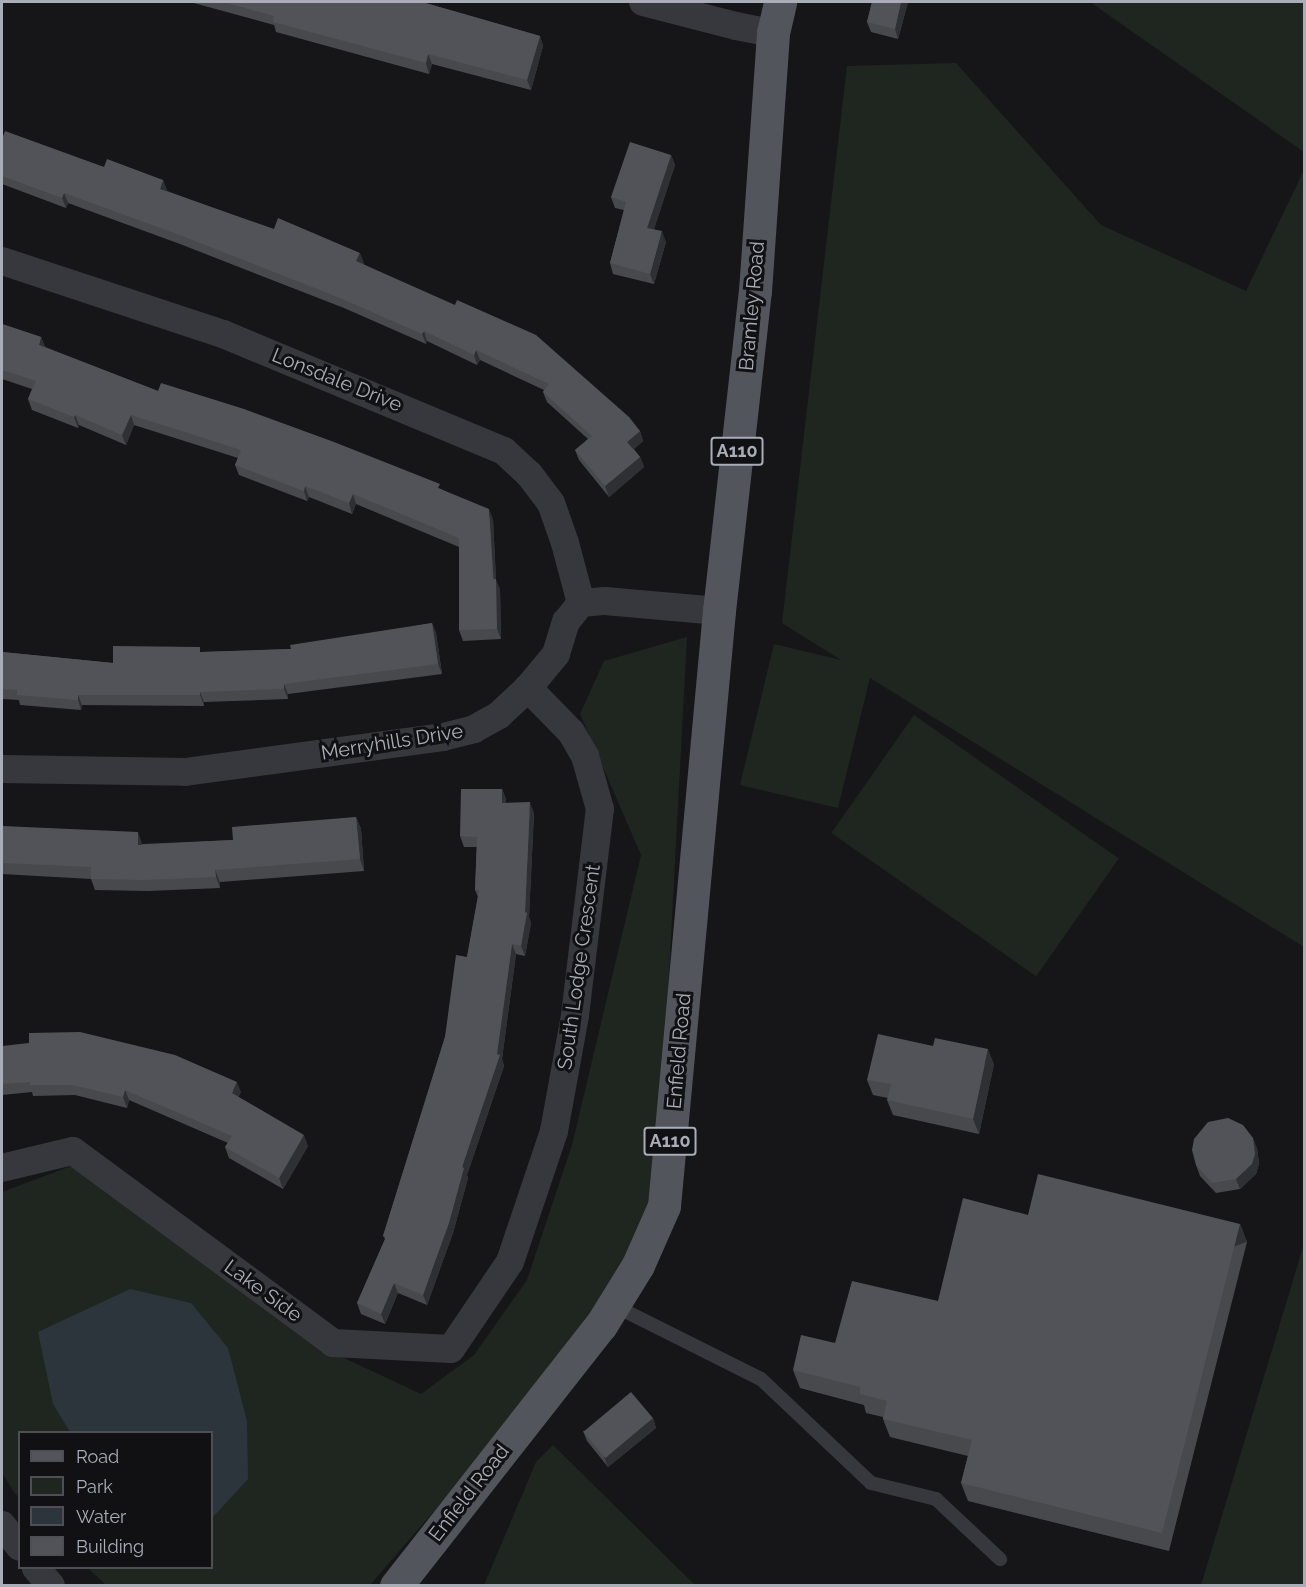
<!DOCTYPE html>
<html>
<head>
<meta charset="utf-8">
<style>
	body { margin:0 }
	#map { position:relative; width:1306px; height:1587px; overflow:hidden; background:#161618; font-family:Raleway,sans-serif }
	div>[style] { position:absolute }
	.green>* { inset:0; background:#1e261f; transform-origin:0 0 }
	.water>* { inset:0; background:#2c353c }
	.service>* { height:14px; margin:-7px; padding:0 7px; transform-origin:7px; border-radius:7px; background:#37383d }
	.minor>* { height:28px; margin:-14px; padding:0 14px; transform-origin:14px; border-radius:14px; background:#37383d }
	.primary>* { height:33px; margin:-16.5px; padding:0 16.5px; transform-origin:16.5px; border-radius:16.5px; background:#53555c }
	.wall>* { inset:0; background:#47494d }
	.shaded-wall>* { inset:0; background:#2f3033; transform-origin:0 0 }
	.building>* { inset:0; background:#525359; transform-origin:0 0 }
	span { translate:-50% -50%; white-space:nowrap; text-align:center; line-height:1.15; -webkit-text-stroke:6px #111113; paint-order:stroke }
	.shield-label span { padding:2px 4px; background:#111113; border:2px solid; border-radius:4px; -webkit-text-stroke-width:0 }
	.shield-label { font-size:18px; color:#a8adb8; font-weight:700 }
	.street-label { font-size:20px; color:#a8adb8 }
	.frame { position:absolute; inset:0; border:3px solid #a8adb8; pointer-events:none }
	.legend { position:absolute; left:18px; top:1431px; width:195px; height:138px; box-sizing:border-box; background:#111113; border:2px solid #4d4f55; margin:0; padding:8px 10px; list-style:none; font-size:18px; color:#a8adb8 }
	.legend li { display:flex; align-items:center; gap:12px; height:30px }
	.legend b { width:30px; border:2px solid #4d4f55 }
</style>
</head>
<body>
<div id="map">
	<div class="green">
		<i style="clip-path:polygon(1090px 2px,1304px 2px,1304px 152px)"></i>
		<i style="clip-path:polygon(956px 63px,1101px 225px,1246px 291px,1304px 170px,1304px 947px,870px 678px,838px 808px,740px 785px,774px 644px,841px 660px,782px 623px,847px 66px)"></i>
		<i style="clip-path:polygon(687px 637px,657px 1201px,633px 1255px,493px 1443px,370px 1585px,107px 1586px,88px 1568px,212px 1568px,212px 1432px,20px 1432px,19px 1498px,14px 1492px,2px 1473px,2px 1192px,74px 1165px,327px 1350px,421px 1394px,474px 1355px,527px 1280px,572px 1145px,641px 855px,580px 714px,604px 661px)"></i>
		<i style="left:914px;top:715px;width:250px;height:144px;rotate:35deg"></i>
		<i style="clip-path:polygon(1304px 1244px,1304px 1585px,1201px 1585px)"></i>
		<i style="clip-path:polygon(553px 1445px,695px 1585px,484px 1585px,536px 1462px)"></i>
	</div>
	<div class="water">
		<i style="clip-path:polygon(130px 1289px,191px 1303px,228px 1348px,247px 1421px,248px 1479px,212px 1518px,212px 1432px,70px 1432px,53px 1404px,38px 1332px)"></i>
	</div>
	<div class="service">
		<i style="left:613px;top:1305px;width:165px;rotate:26.6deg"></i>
		<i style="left:761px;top:1379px;width:151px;rotate:43.4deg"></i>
		<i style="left:871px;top:1483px;width:67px;rotate:13.8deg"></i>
		<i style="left:936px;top:1499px;width:88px;rotate:43.2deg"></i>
	</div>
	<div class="minor">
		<i style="left:643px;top:2px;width:96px;rotate:14.5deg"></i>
		<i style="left:736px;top:26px;width:38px;rotate:11deg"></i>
		<i style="left:2px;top:261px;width:233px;rotate:18.3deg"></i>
		<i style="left:223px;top:334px;width:304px;rotate:22.6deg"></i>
		<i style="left:504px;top:451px;width:34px;rotate:43deg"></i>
		<i style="left:529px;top:474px;width:36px;rotate:53deg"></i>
		<i style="left:551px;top:503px;width:42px;rotate:70.7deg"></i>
		<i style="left:565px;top:543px;width:62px;rotate:75.1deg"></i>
		<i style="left:2px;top:769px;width:183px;rotate:0.9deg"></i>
		<i style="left:185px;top:772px;width:260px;rotate:-7.7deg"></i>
		<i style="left:443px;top:737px;width:32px;rotate:-14deg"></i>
		<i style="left:474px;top:729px;width:29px;rotate:-29deg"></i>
		<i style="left:499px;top:715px;width:40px;rotate:-43deg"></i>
		<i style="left:528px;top:688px;width:44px;rotate:-50.5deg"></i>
		<i style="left:556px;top:654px;width:34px;rotate:-73deg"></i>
		<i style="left:566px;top:622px;width:24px;rotate:-52deg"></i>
		<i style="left:581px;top:603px;width:24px;rotate:-5deg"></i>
		<i style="left:605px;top:601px;width:114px;rotate:5deg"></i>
		<i style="left:2px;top:1168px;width:73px;rotate:-13.5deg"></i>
		<i style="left:73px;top:1151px;width:323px;rotate:36.4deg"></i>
		<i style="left:333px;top:1343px;width:118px;rotate:2.9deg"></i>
		<i style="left:451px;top:1349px;width:105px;rotate:-55.9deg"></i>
		<i style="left:510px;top:1262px;width:138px;rotate:-71.4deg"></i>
		<i style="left:554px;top:1131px;width:118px;rotate:-79.7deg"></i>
		<i style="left:575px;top:1015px;width:208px;rotate:-83.1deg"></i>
		<i style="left:600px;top:809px;width:55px;rotate:-105.8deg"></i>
		<i style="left:585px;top:756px;width:28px;rotate:-120deg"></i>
		<i style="left:571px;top:732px;width:62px;rotate:-134.3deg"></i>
		<i style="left:2px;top:1525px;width:28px;rotate:51deg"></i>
		<i style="left:36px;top:1568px;width:23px;rotate:50deg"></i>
	</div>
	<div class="primary">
		<i style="left:396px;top:1586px;width:332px;rotate:-51.9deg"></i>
		<i style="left:601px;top:1325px;width:70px;rotate:-58.3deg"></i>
		<i style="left:638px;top:1265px;width:64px;rotate:-66.2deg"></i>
		<i style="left:664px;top:1206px;width:598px;rotate:-84.72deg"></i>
		<i style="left:719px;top:611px;width:322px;rotate:-83.6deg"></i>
		<i style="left:755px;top:291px;width:259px;rotate:-86deg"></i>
		<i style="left:773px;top:33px;width:32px;rotate:-77deg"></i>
	</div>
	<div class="wall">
		<i style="clip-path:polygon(190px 2px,422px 2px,540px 36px,543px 46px,531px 90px,432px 64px,429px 74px,276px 32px,274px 25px)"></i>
		<i style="clip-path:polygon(872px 2px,908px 2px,898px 39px,871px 32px,867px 22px)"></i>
		<i style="clip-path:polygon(2px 139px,104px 167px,163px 180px,167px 191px,364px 263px,363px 264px,640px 431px,643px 441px,634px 449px,640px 457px,644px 467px,609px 497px,579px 460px,575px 450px,588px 439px,547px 402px,543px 392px,544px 390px,480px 360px,477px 365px,427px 341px,426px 344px,344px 308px,180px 244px,68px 203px,66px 208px,2px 184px)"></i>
		<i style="clip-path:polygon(671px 155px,675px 165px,654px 229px,666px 242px,654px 284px,613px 274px,610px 263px,624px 210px,615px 208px,611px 197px)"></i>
		<i style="clip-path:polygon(2px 324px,41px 337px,45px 347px,158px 391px,441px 489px,493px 519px,496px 580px,500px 590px,501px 639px,463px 641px,459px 630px,459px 547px,356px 504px,352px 514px,309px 497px,307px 501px,239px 475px,235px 465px,238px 458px,134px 425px,126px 445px,79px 425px,78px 428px,32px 410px,28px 399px,32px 389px,2px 379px)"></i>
		<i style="clip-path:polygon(432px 623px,436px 633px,442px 674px,288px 694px,288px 699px,204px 702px,204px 706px,82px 705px,81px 710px,20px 705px,19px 700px,2px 699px,2px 652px,113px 663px,202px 652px,291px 649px)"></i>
		<i style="clip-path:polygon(502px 789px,506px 799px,506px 803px,534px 813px,529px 917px,531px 923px,525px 956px,516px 954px,502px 1059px,504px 1066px,467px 1175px,468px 1178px,453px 1233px,427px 1305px,398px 1293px,385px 1324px,361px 1314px,357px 1303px,385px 1239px,383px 1236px,445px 1037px,467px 957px,478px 897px,475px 890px,477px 847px,464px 847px,460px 836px)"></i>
		<i style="clip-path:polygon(356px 817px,361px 829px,364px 871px,220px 882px,220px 888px,148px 891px,95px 890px,91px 879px,2px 874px,2px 826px,142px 843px,142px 844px,233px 840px)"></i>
		<i style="clip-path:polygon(2px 1046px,241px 1092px,238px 1097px,308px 1146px,283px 1189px,229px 1158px,225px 1147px,228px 1143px,129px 1100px,127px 1108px,75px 1095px,33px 1096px,32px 1092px,2px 1095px)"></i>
		<i style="clip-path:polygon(994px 1064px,979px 1134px,893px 1115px,887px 1100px,888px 1098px,873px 1095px,867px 1080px)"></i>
		<i style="clip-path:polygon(1257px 1148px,1259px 1164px,1256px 1174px,1240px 1189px,1216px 1193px,1200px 1176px,1196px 1165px)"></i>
		<i style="clip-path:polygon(1240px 1224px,1247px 1242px,1169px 1551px,968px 1501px,961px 1483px,968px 1456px,890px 1437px,883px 1419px,883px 1417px,866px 1413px,864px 1405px,800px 1388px,793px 1370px,835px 1343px,938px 1301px)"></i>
		<i style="clip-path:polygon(653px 1418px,656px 1428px,608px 1467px,587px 1441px,583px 1431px)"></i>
	</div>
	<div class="shaded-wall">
		<i style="clip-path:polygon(901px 2px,908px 2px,898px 39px,895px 29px)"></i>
		<i style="clip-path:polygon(540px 36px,543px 46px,531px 90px,527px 80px)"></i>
		<i style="clip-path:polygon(428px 54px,432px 64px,429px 74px,426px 63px)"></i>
		<i style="clip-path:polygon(671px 155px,675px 165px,651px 238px,647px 228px)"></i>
		<i style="clip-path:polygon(163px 180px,167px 190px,164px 199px,160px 189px)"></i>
		<i style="clip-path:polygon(64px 193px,68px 203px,66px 208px,62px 198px)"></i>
		<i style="clip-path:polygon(662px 231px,666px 242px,654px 284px,650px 274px)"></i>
		<i style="clip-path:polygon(360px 253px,364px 263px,360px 272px,356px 261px)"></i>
		<i style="clip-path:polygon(424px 331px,427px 341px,426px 344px,422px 334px)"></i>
		<i style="clip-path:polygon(41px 337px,45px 348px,39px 345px)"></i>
		<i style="clip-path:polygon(476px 350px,480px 360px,477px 365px,474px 355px)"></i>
		<i style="clip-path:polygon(75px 415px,79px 425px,78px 428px,74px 417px)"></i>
		<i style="clip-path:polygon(131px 415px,134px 425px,126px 445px,122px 435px)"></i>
		<i style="clip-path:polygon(640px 431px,643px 441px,631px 452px,627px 442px)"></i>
		<i style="clip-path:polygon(640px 457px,644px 467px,609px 497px,605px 486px)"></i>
		<i style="clip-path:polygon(305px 486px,309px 497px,307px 501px,304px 491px)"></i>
		<i style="clip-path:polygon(353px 494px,356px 504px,352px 514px,349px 503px)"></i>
		<i style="clip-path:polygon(489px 509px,493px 519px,496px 580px,500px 590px,501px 639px,497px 629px)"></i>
		<i style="clip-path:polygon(432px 623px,436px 633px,442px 674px,438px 664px)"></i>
		<i style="clip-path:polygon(284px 684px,288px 694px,288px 699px,284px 689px)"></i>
		<i style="clip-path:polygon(200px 692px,204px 702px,204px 706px,200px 695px)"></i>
		<i style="clip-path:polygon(78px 695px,82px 705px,81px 710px,78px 700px)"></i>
		<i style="clip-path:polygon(502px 789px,506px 799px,506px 813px,502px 803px)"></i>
		<i style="clip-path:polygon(530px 802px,534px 813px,529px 917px,531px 923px,525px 956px,521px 946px,525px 912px)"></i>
		<i style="clip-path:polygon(356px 817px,361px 829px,364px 871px,360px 859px)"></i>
		<i style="clip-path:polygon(138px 832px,142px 843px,142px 856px,138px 845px)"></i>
		<i style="clip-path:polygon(215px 870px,220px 882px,220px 888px,216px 877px)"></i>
		<i style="clip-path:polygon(512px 944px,516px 954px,502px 1059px,504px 1066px,467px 1175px,468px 1178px,453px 1233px,427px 1305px,423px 1295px,497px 1054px)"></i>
		<i style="clip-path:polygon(988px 1049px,994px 1064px,979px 1134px,973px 1119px)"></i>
		<i style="clip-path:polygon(237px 1082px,241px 1092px,236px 1103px,232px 1093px)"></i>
		<i style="clip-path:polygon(125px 1090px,129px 1100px,127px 1108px,123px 1097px)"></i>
		<i style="clip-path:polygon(304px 1135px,308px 1146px,283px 1189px,279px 1178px)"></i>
		<i style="clip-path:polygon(1253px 1138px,1257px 1148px,1259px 1164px,1256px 1174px,1240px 1189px,1236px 1179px)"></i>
		<i style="left:1240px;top:1224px;width:19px;height:319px;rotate:69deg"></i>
		<i style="clip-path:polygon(394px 1283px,398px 1293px,385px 1324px,381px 1314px)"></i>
		<i style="clip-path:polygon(653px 1418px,656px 1428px,608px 1467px,604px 1457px)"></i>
	</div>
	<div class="building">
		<i style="clip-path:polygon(223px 2px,422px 2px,540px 36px,527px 80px,428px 54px,426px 63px,273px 22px,274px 16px)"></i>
		<i style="clip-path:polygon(872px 2px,901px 2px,895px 29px,867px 22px)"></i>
		<i style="clip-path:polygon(5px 131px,104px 167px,107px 159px,163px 180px,160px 189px,274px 229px,278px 218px,360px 253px,356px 261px,455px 305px,457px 300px,536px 335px,629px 417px,640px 431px,627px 442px,640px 457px,605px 486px,575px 450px,592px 436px,543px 392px,549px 384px,476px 350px,474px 355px,424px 331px,422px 334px,340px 298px,177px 234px,64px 193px,62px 198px,2px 176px,2px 139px)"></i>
		<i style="clip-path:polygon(630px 142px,671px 155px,647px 228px,662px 231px,650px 274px,610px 263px,626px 202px,611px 197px)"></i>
		<i style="clip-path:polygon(2px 324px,41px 337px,39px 345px,158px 391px,161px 383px,244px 409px,334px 442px,440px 484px,438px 488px,489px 509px,493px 579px,496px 579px,497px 629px,459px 630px,459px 538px,353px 494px,349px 503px,305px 486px,304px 491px,235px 465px,241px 450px,131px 415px,122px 435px,75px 415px,74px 417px,28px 399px,36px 381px,2px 370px)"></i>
		<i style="clip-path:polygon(432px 623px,438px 664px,284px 684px,284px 689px,200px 692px,200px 695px,78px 695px,78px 700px,17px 695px,17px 690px,2px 689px,2px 652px,113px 663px,113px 646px,200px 647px,200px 652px,291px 649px,290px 645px)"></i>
		<i style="clip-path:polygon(461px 789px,502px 789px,502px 803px,530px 802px,525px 912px,527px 913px,521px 946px,512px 944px,497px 1054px,500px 1055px,462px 1167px,464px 1168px,449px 1223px,423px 1295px,394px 1283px,381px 1314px,357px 1303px,386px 1237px,383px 1236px,445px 1037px,456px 955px,467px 957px,479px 890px,475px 890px,477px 837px,460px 836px)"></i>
		<i style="clip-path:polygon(356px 817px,360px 859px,215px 870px,216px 877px,144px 880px,91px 879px,91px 867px,2px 863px,2px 826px,138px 832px,138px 845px,233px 840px,232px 827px)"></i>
		<i style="clip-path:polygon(80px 1032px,175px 1055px,237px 1082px,232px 1093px,304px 1135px,279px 1178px,225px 1147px,232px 1136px,125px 1090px,123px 1097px,72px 1085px,30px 1085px,30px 1082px,2px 1084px,2px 1046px,29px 1043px,29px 1033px)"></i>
		<i style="clip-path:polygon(878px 1034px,933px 1046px,935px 1038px,988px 1049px,973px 1119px,887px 1100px,891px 1084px,867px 1080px)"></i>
		<i style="clip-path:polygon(1228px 1118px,1243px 1125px,1253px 1138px,1255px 1154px,1252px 1164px,1236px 1179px,1212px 1183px,1196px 1165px,1192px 1150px,1194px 1139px,1208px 1122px)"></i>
		<i style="clip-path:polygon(1038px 1174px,1240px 1224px,1162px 1533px,961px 1483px,972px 1440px,883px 1419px,887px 1401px,860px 1394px,860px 1387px,793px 1370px,801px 1335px,835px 1343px,852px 1281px,938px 1301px,963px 1198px,1028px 1215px)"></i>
		<i style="left:631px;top:1392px;width:34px;height:62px;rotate:50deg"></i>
	</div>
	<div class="shield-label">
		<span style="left:737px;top:451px">A110</span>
		<span style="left:670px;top:1141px">A110</span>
	</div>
	<div class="street-label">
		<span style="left:752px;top:306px;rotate:-85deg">Bramley Road</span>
		<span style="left:337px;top:380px;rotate:22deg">Lonsdale Drive</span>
		<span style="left:392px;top:742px;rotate:-9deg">Merryhills Drive</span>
		<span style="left:579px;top:967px;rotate:-82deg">South Lodge Crescent</span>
		<span style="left:679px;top:1051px;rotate:-85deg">Enfield Road</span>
		<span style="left:263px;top:1291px;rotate:36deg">Lake Side</span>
		<span style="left:469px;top:1493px;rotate:-52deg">Enfield Road</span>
	</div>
	<div class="frame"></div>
	<ul class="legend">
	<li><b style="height:8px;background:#53555c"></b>Road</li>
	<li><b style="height:16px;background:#1e261f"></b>Park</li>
	<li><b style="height:16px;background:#2c353c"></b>Water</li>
	<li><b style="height:16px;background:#525359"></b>Building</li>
	</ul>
</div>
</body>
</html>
